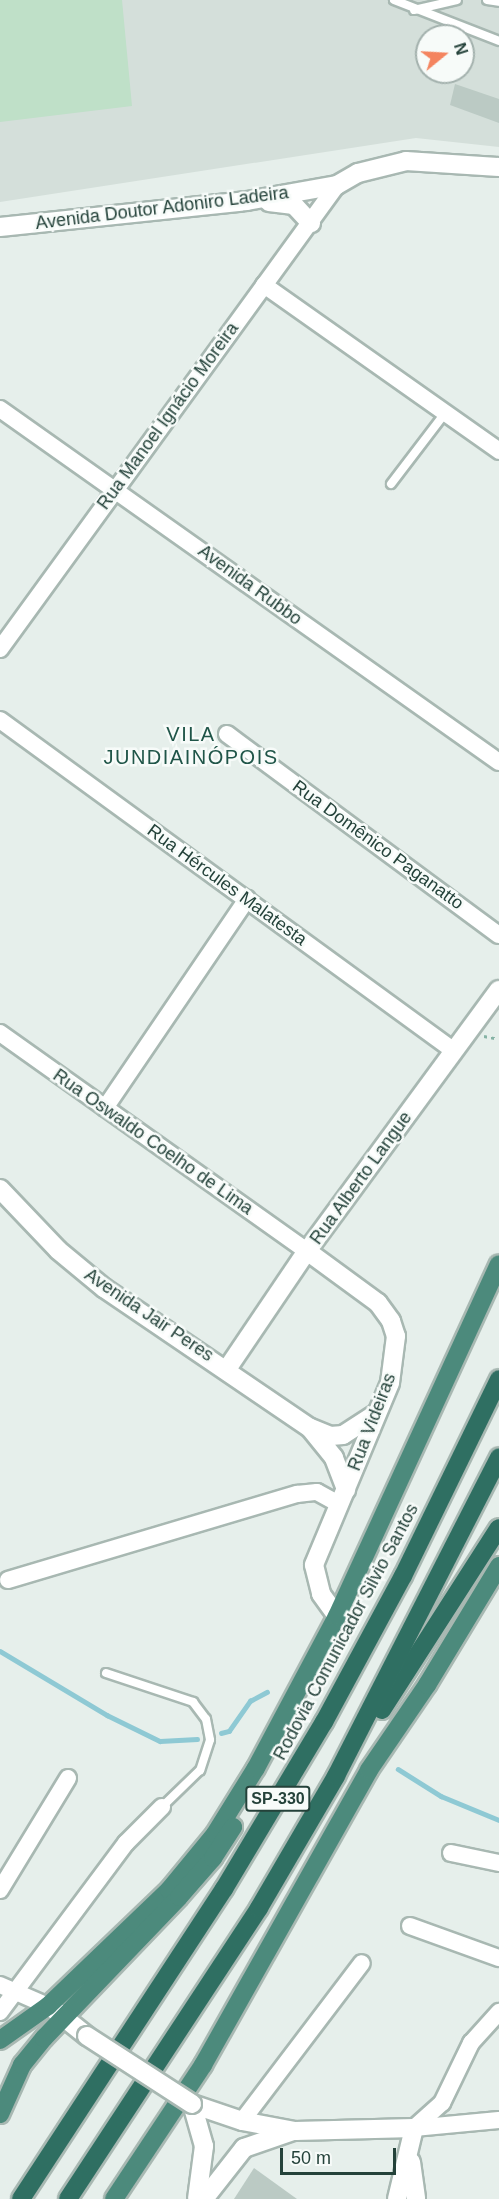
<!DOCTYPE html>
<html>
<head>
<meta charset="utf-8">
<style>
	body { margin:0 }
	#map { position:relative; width:499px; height:2199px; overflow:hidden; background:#e6efeb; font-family:Helvetica,sans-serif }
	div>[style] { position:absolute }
	.built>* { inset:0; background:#d4dfda }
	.green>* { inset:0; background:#bfe0c8 }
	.stream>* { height:4.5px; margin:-2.25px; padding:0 2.25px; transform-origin:2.25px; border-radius:2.25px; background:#8ec9d4 }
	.building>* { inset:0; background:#bbcac4 }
	.path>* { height:3px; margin-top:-1.5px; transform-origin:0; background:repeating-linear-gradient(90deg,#86b3a5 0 3px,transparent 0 7.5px) }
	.roads { filter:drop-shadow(2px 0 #a8b8b2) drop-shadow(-2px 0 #a8b8b2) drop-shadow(0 2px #a8b8b2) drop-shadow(0 -2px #a8b8b2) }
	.service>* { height:8px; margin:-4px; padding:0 4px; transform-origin:4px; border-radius:4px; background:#fff }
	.minor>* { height:16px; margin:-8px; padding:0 8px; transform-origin:8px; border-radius:8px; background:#fff }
	.tertiary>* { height:18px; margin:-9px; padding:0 9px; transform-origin:9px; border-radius:9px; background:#fff }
	.trunk>* { height:18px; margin:-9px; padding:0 9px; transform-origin:9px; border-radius:9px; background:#4c8a7c }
	.motorway>* { height:18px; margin:-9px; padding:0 9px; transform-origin:9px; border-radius:9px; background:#2f6f62 }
	.bridges { filter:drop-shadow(2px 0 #a8b8b2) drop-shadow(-2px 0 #a8b8b2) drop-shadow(0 2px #a8b8b2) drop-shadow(0 -2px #a8b8b2) }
	.tertiary-bridge>* { height:18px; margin:-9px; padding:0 9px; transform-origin:9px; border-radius:9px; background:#fff }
	span { translate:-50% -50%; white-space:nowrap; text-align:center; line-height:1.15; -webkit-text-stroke:5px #f7fbf9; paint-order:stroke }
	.shield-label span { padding:2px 4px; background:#f7fbf9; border:2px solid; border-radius:4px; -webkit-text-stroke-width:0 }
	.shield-label { font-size:16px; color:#24423a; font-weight:700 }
	.street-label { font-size:18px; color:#24423a }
	.neighbourhood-label { font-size:20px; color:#1f5548; letter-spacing:1.5px }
	.north { position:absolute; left:415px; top:24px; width:60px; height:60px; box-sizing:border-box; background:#f7fbf9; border:2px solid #a3b1ad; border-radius:50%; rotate:72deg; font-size:16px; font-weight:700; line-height:24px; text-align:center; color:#24423a }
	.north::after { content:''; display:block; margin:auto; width:21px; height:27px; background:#f4845f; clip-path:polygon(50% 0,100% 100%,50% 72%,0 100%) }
	.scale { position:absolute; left:280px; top:2148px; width:116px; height:27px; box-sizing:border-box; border:3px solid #24423a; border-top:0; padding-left:8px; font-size:18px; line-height:21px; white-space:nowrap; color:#24423a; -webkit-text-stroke:4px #f7fbf9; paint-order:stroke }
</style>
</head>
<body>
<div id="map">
	<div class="built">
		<i style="clip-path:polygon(evenodd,0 0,499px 0,499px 147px,416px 138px,0 202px,0 0,427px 36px,463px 36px,463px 72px,427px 72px,427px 36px)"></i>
	</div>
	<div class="green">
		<i style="clip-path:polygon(0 0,122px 0,132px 106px,0 122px)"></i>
	</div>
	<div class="stream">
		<i style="left:0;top:1651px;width:125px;rotate:30.9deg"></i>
		<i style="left:107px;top:1715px;width:59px;rotate:26.1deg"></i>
		<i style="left:160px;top:1741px;width:37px;rotate:-3deg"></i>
		<i style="left:221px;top:1733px;width:8px;rotate:-14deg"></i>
		<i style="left:229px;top:1731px;width:37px;rotate:-55deg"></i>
		<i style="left:250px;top:1701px;width:19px;rotate:-28deg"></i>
		<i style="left:398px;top:1769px;width:51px;rotate:32.1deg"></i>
		<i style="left:441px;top:1796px;width:63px;rotate:22.5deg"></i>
	</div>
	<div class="building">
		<i style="clip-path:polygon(455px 84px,499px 99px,499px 123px,450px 105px)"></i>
		<i style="clip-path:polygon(254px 2168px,297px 2199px,234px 2199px)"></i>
	</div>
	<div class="path">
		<i style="left:484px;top:1036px;width:15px;rotate:11deg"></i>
	</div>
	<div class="roads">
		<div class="service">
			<i style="left:394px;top:0;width:113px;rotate:21.3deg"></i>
			<i style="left:487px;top:0;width:12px;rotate:9deg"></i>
			<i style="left:414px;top:10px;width:44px;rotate:-13.1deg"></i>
			<i style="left:391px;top:484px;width:89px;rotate:-52.7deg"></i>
			<i style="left:106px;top:1673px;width:92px;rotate:18.4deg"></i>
			<i style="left:193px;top:1702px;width:21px;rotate:53deg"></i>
			<i style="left:206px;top:1719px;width:21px;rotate:79deg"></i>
			<i style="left:210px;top:1740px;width:32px;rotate:108deg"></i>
			<i style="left:200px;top:1770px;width:53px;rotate:135.8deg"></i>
		</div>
		<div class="minor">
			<i style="left:264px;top:285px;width:288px;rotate:35.2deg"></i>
			<i style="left:0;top:409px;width:611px;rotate:35.28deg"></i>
			<i style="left:0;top:649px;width:573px;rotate:-54.01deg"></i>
			<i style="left:0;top:720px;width:562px;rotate:36.09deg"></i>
			<i style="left:227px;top:734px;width:338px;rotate:36.5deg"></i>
			<i style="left:0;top:1033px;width:377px;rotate:35.4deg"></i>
			<i style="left:105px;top:1108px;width:253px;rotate:-55.8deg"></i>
			<i style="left:8px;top:1580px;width:302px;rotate:-16.6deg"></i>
			<i style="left:297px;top:1494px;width:20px;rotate:-6deg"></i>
			<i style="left:317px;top:1492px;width:25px;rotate:29deg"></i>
			<i style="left:451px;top:1853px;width:49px;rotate:11.8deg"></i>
			<i style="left:0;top:1890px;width:131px;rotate:-58.7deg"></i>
			<i style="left:410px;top:1926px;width:95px;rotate:19.8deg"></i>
			<i style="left:0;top:1985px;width:52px;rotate:23.6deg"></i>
			<i style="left:0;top:2012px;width:211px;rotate:-53.3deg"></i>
			<i style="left:126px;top:1843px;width:51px;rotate:-45deg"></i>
			<i style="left:242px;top:2121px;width:198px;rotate:-52.8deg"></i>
			<i style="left:414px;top:2128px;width:38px;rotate:-42deg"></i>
			<i style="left:442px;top:2103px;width:67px;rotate:-64.2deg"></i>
			<i style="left:471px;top:2043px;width:42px;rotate:-47.9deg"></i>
			<i style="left:414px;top:2128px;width:85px;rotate:-5.4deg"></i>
		</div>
		<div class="tertiary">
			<i style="left:269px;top:202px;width:25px;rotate:7deg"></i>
			<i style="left:294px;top:205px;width:25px;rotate:47deg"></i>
			<i style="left:0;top:227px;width:248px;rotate:-6deg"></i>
			<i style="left:247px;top:201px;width:91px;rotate:-10.1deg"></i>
			<i style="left:337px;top:185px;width:24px;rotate:-30deg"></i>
			<i style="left:358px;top:173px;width:49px;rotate:-14deg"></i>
			<i style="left:406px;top:161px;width:93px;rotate:3.7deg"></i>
			<i style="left:0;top:1189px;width:84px;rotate:46.4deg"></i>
			<i style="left:58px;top:1250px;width:60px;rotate:39.6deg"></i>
			<i style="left:104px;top:1288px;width:249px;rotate:34.2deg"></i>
			<i style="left:310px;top:1428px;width:38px;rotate:51deg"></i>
			<i style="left:334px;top:1458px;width:34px;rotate:69deg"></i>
			<i style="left:307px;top:1251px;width:88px;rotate:36.2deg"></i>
			<i style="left:378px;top:1303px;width:22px;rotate:54deg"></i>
			<i style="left:391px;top:1321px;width:16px;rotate:72deg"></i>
			<i style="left:396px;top:1336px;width:47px;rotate:97.3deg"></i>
			<i style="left:390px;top:1383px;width:197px;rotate:112.7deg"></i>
			<i style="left:314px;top:1565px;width:30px;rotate:76deg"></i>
			<i style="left:321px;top:1594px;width:27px;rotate:54deg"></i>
			<i style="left:227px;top:1369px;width:143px;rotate:-55.9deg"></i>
			<i style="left:307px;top:1251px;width:324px;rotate:-53.7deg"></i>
			<i style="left:311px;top:1428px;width:22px;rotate:22deg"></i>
			<i style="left:331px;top:1436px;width:12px;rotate:-5deg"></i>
			<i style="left:343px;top:1435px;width:40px;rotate:-32.9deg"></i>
			<i style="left:52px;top:2008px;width:45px;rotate:38.7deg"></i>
			<i style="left:192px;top:2104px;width:53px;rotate:18.8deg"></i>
			<i style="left:242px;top:2121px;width:54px;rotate:10.7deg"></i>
			<i style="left:295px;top:2131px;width:119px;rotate:-1.4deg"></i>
			<i style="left:414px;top:2128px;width:73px;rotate:103.5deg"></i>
			<i style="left:192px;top:2104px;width:44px;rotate:74.1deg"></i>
			<i style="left:204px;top:2146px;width:53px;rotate:97.5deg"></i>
			<i style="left:411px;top:2162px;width:37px;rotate:82deg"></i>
			<i style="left:204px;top:2199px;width:65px;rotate:-51.9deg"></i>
			<i style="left:244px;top:2148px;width:52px;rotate:-19.1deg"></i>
		</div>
		<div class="trunk">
			<i style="left:0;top:2040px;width:59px;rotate:-35.3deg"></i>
			<i style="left:48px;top:2006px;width:168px;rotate:-43.8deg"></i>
			<i style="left:169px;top:1890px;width:72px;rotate:-50.6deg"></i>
			<i style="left:215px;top:1834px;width:78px;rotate:-58.2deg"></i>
			<i style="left:256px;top:1768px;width:172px;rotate:-61.9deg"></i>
			<i style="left:337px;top:1616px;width:387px;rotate:-65.3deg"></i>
			<i style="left:0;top:2114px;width:54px;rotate:-65.8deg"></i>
			<i style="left:22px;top:2065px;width:35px;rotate:-51deg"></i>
			<i style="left:44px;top:2038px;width:195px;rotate:-46.2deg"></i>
			<i style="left:179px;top:1897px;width:52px;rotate:-48.9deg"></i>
			<i style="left:213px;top:1858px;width:37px;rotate:-57deg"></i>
			<i style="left:114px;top:2199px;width:161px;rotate:-56.4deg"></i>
			<i style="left:203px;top:2065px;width:338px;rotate:-60.6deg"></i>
			<i style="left:369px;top:1770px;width:103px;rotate:-55.7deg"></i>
			<i style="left:427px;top:1685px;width:139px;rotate:-58.8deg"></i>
		</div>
		<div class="motorway">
			<i style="left:382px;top:1710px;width:216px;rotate:-57.3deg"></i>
			<i style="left:21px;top:2199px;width:371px;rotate:-56.8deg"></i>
			<i style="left:224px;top:1889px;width:195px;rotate:-59.1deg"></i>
			<i style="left:324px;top:1722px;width:166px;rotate:-61.6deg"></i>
			<i style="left:403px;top:1576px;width:219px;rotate:-64deg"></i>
			<i style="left:68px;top:2199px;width:348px;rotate:-56.7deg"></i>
			<i style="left:259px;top:1908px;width:153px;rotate:-59.7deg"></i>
			<i style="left:336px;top:1776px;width:358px;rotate:-62.9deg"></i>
		</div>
	</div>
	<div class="bridges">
		<div class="tertiary-bridge">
			<i style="left:87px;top:2036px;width:125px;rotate:32.9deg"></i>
		</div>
	</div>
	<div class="shield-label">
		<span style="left:278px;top:1799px">SP-330</span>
	</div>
	<div class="street-label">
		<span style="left:162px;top:208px;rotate:-7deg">Avenida Doutor Adoniro Ladeira</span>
		<span style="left:168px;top:416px;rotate:-54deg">Rua Manoel Ignácio Moreira</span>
		<span style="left:250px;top:585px;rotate:36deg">Avenida Rubbo</span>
		<span style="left:378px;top:845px;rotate:36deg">Rua Domênico Paganatto</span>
		<span style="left:227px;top:885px;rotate:36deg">Rua Hércules Malatesta</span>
		<span style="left:153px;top:1142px;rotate:35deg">Rua Oswaldo Coelho de Lima</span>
		<span style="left:361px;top:1178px;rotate:-54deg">Rua Alberto Langue</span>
		<span style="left:149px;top:1315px;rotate:34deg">Avenida Jair Peres</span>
		<span style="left:372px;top:1422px;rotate:-69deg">Rua Videiras</span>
		<span style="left:346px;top:1632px;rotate:-62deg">Rodovia Comunicador Silvio Santos</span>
	</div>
	<div class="neighbourhood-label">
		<span style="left:191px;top:746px">VILA<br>JUNDIAINÓPOIS</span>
	</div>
	<div class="north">N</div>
	<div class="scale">50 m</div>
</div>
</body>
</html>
